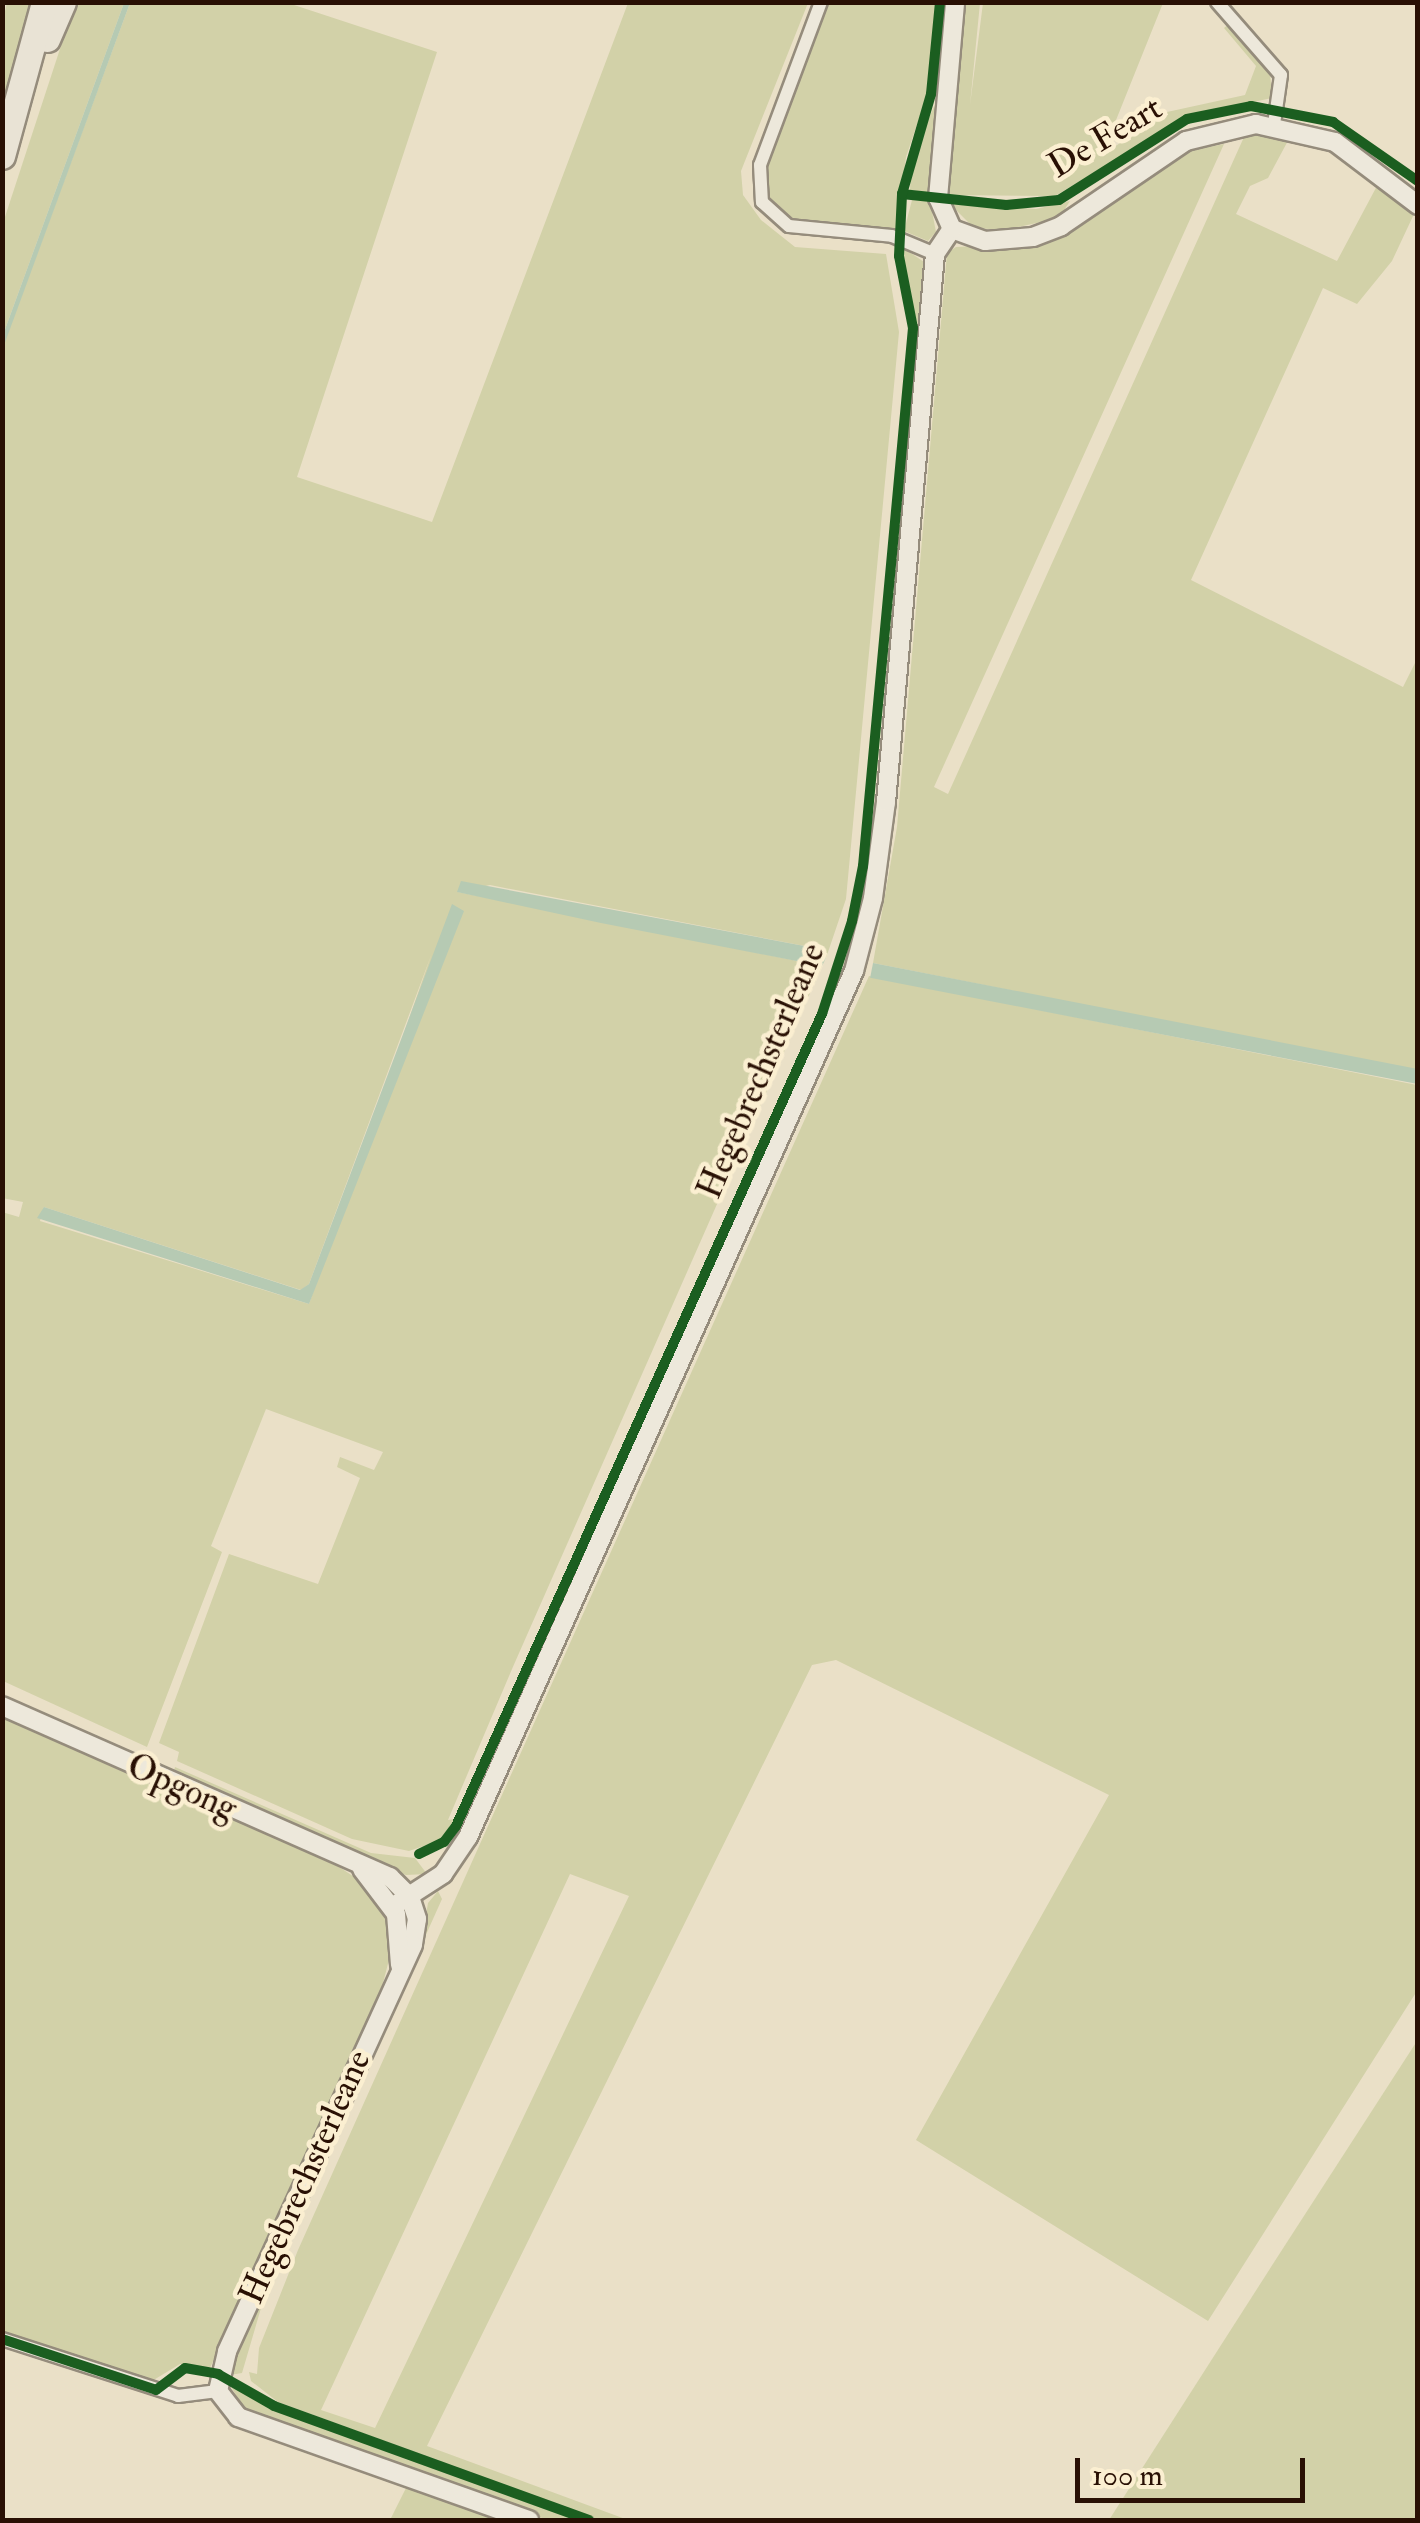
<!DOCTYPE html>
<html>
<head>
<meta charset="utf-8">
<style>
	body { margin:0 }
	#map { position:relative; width:1420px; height:2523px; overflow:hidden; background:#eae0c7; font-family:"IM FELL Double Pica",serif }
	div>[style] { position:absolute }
	.green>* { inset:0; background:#d2d1a8 }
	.water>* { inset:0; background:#b6cab3; transform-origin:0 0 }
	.roads { filter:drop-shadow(2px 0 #958c7c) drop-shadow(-2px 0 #958c7c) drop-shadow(0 2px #958c7c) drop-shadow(0 -2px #958c7c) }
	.street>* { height:12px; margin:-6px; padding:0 6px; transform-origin:6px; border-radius:6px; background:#ede8db }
	.secondary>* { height:18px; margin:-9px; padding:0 9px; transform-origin:9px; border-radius:9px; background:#ede8db }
	.highway>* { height:25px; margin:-12.5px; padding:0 12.5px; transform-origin:12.5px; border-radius:12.5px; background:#e9e3d5 }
	.cycleway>* { height:10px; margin:-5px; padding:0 5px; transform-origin:5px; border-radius:5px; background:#1b5e20 }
	span { translate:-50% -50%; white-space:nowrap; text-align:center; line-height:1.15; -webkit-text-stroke:9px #fbefd1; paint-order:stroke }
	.street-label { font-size:35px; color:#291004 }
	.frame { position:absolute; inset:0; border:5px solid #291004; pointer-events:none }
	.scale { position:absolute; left:1075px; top:2458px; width:230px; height:45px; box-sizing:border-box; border:5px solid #291004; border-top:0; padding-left:12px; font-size:30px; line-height:35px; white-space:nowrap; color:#291004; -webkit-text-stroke:8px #fbefd1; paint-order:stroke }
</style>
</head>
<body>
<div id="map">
	<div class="green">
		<i style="clip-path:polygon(7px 3px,33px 3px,3px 123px,2px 23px)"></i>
		<i style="clip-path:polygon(75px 3px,124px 3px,3px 335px,3px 223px)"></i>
		<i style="clip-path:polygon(evenodd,130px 3px,288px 3px,437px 52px,297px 477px,432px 522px,628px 3px,808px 3px,741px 171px,743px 195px,761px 220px,795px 247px,886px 254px,899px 332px,846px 899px,826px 958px,815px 948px,490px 885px,458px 892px,822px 966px,512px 1669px,448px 1820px,455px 1819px,441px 1840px,409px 1851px,352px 1839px,177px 1761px,179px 1752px,159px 1743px,229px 1554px,318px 1584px,360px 1478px,337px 1467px,340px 1457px,374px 1470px,383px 1452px,266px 1409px,211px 1546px,222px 1552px,147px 1747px,3px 1681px,2px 1212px,19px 1217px,23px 1202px,2px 1198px,2px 348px,130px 3px,432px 953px,309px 1304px,40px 1221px,44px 1207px,301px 1290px,309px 1284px,432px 953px)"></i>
		<i style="clip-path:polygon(827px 3px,938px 3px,931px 83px,906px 157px,897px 231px,793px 222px,768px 202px,764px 167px)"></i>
		<i style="clip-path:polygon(962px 3px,980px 3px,970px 105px,983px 3px,1163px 3px,1102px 155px,1167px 112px,1245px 95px,1256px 66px,1224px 28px,1229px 24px,1270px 72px,1272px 98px,1188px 116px,1055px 196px,949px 195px)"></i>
		<i style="clip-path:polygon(941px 91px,931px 193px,910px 190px,911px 158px)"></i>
		<i style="clip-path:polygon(1272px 134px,1290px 137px,1268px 178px,1250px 186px,1236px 214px,1337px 261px,1378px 184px,1414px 214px,1392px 261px,1357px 304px,1323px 288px,1191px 580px,1403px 687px,1417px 659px,1417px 1071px,873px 963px,897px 827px,947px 253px,956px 247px,1045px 243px,1178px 153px,1224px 144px,934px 787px,948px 794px,1244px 137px)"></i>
		<i style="clip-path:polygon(912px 200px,930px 201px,936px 232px,928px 241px,904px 231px)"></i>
		<i style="clip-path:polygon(1070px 201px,1059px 218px,1005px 230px,974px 228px,949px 203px,1036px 209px)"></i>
		<i style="clip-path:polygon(902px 247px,924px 262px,920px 332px,905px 280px)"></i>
		<i style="clip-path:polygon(evenodd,869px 976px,1417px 1085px,1417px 1991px,1208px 2321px,916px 2140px,1109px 1795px,836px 1660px,812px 1665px,427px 2446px,628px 2520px,600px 2520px,278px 2402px,251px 2381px,249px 2372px,257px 2374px,259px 2348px,298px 2250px,869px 976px,570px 1874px,629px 1896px,375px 2428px,321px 2410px,570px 1874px)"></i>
		<i style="clip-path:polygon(3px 1713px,329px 1860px,369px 1887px,386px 1909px,393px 1944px,381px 1991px,210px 2368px,180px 2364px,152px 2381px,3px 2333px)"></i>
		<i style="clip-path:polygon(175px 1767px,371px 1853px,415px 1858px,427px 1874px,406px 1875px,173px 1775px)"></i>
		<i style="clip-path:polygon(438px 1891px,442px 1899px,266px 2291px,242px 2373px,230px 2375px,229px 2366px,424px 1926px,428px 1903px)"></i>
		<i style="clip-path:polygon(1417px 2041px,1417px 2520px,1109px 2520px,1280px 2253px)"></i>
		<i style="clip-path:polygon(228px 2382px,282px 2412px,579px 2520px,548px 2520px,246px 2411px)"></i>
		<i style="clip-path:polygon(409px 2482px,507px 2520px,390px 2520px)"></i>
	</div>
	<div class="water">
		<i style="clip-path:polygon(124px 3px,130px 3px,3px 348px,3px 335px)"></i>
		<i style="clip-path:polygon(461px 881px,815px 948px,826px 958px,822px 966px,601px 923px,457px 892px)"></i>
		<i style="clip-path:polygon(452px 904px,464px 911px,309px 1304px,37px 1218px,44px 1207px,300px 1290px,309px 1284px)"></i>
		<i style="left:873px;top:963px;width:555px;height:15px;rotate:11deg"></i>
	</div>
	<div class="roads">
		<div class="street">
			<i style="left:821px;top:2px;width:174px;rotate:110.5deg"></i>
			<i style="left:760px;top:165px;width:37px;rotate:87deg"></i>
			<i style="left:762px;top:202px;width:36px;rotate:42deg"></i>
			<i style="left:789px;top:226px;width:103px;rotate:5.5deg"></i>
			<i style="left:892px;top:236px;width:47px;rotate:22.7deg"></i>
			<i style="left:1217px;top:2px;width:97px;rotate:48.8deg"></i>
			<i style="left:1281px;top:75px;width:49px;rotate:98.1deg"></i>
			<i style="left:2px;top:2339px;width:185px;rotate:17.9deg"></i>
			<i style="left:178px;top:2396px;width:40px;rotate:-7.1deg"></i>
		</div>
		<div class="secondary">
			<i style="left:952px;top:229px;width:35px;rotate:20deg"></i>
			<i style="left:985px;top:241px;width:48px;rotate:-4.8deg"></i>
			<i style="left:1033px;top:237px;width:30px;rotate:-21deg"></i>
			<i style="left:1061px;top:226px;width:151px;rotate:-34.2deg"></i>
			<i style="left:1186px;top:141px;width:72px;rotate:-13.7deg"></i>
			<i style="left:1256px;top:124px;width:81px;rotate:12.8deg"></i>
			<i style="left:1335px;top:142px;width:104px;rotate:37.2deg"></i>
			<i style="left:2px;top:1706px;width:424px;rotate:23.8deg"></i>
			<i style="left:390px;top:1877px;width:28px;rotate:45deg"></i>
			<i style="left:410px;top:1897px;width:23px;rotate:72deg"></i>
			<i style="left:417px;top:1919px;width:26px;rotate:99deg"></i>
			<i style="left:413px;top:1945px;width:447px;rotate:114.6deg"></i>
			<i style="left:227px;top:2352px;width:40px;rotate:103deg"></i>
			<i style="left:218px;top:2391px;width:33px;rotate:52deg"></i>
			<i style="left:238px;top:2417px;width:309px;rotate:19.5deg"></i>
			<i style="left:362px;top:1869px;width:56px;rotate:52.9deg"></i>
			<i style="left:396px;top:1914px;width:51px;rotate:85.5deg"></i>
			<i style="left:392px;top:1907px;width:61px;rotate:-32.9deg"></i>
			<i style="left:443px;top:1874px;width:45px;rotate:-56deg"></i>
			<i style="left:468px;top:1837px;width:948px;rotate:-65.98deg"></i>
			<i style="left:854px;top:971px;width:75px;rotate:-75.4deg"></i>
			<i style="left:873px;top:898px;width:97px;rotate:-82.3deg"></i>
			<i style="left:886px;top:802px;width:550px;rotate:-84.89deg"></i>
			<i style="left:935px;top:254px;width:30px;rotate:-56deg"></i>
			<i style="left:952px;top:229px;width:34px;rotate:-114deg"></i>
			<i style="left:938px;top:198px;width:197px;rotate:-85deg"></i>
		</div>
		<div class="highway">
			<i style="left:47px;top:39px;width:40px;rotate:-66.6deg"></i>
			<i style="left:2px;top:156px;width:160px;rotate:-74.7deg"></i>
		</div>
	</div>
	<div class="cycleway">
		<i style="left:902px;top:194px;width:105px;rotate:6deg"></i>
		<i style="left:1006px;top:205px;width:53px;rotate:-5.4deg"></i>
		<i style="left:1059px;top:200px;width:151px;rotate:-32.3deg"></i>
		<i style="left:1187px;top:119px;width:65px;rotate:-11.5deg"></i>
		<i style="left:1251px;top:106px;width:84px;rotate:11deg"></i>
		<i style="left:1333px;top:122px;width:103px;rotate:34.8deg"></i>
		<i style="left:419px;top:1854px;width:28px;rotate:-26deg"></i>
		<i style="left:444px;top:1842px;width:20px;rotate:-53deg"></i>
		<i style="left:456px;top:1826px;width:891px;rotate:-65.74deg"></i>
		<i style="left:822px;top:1014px;width:98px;rotate:-72.1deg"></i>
		<i style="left:852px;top:921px;width:56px;rotate:-78.7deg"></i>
		<i style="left:863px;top:866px;width:540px;rotate:-84.69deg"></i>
		<i style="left:913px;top:328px;width:73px;rotate:-101deg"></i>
		<i style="left:899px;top:256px;width:62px;rotate:-87.2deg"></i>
		<i style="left:902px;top:194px;width:104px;rotate:-73.8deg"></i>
		<i style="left:931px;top:94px;width:92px;rotate:-84.4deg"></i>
		<i style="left:2px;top:2339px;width:162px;rotate:18.3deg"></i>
		<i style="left:156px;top:2390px;width:36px;rotate:-37deg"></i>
		<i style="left:185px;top:2368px;width:34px;rotate:10deg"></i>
		<i style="left:218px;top:2374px;width:64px;rotate:29.7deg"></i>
		<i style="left:274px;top:2406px;width:335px;rotate:19.9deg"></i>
	</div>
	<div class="street-label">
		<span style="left:1105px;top:137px;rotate:-31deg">De Feart</span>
		<span style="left:761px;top:1071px;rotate:-67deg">Hegebrechsterleane</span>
		<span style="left:182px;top:1787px;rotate:24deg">Opgong</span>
		<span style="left:305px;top:2177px;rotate:-66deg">Hegebrechsterleane</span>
	</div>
	<div class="frame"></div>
	<div class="scale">100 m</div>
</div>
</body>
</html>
